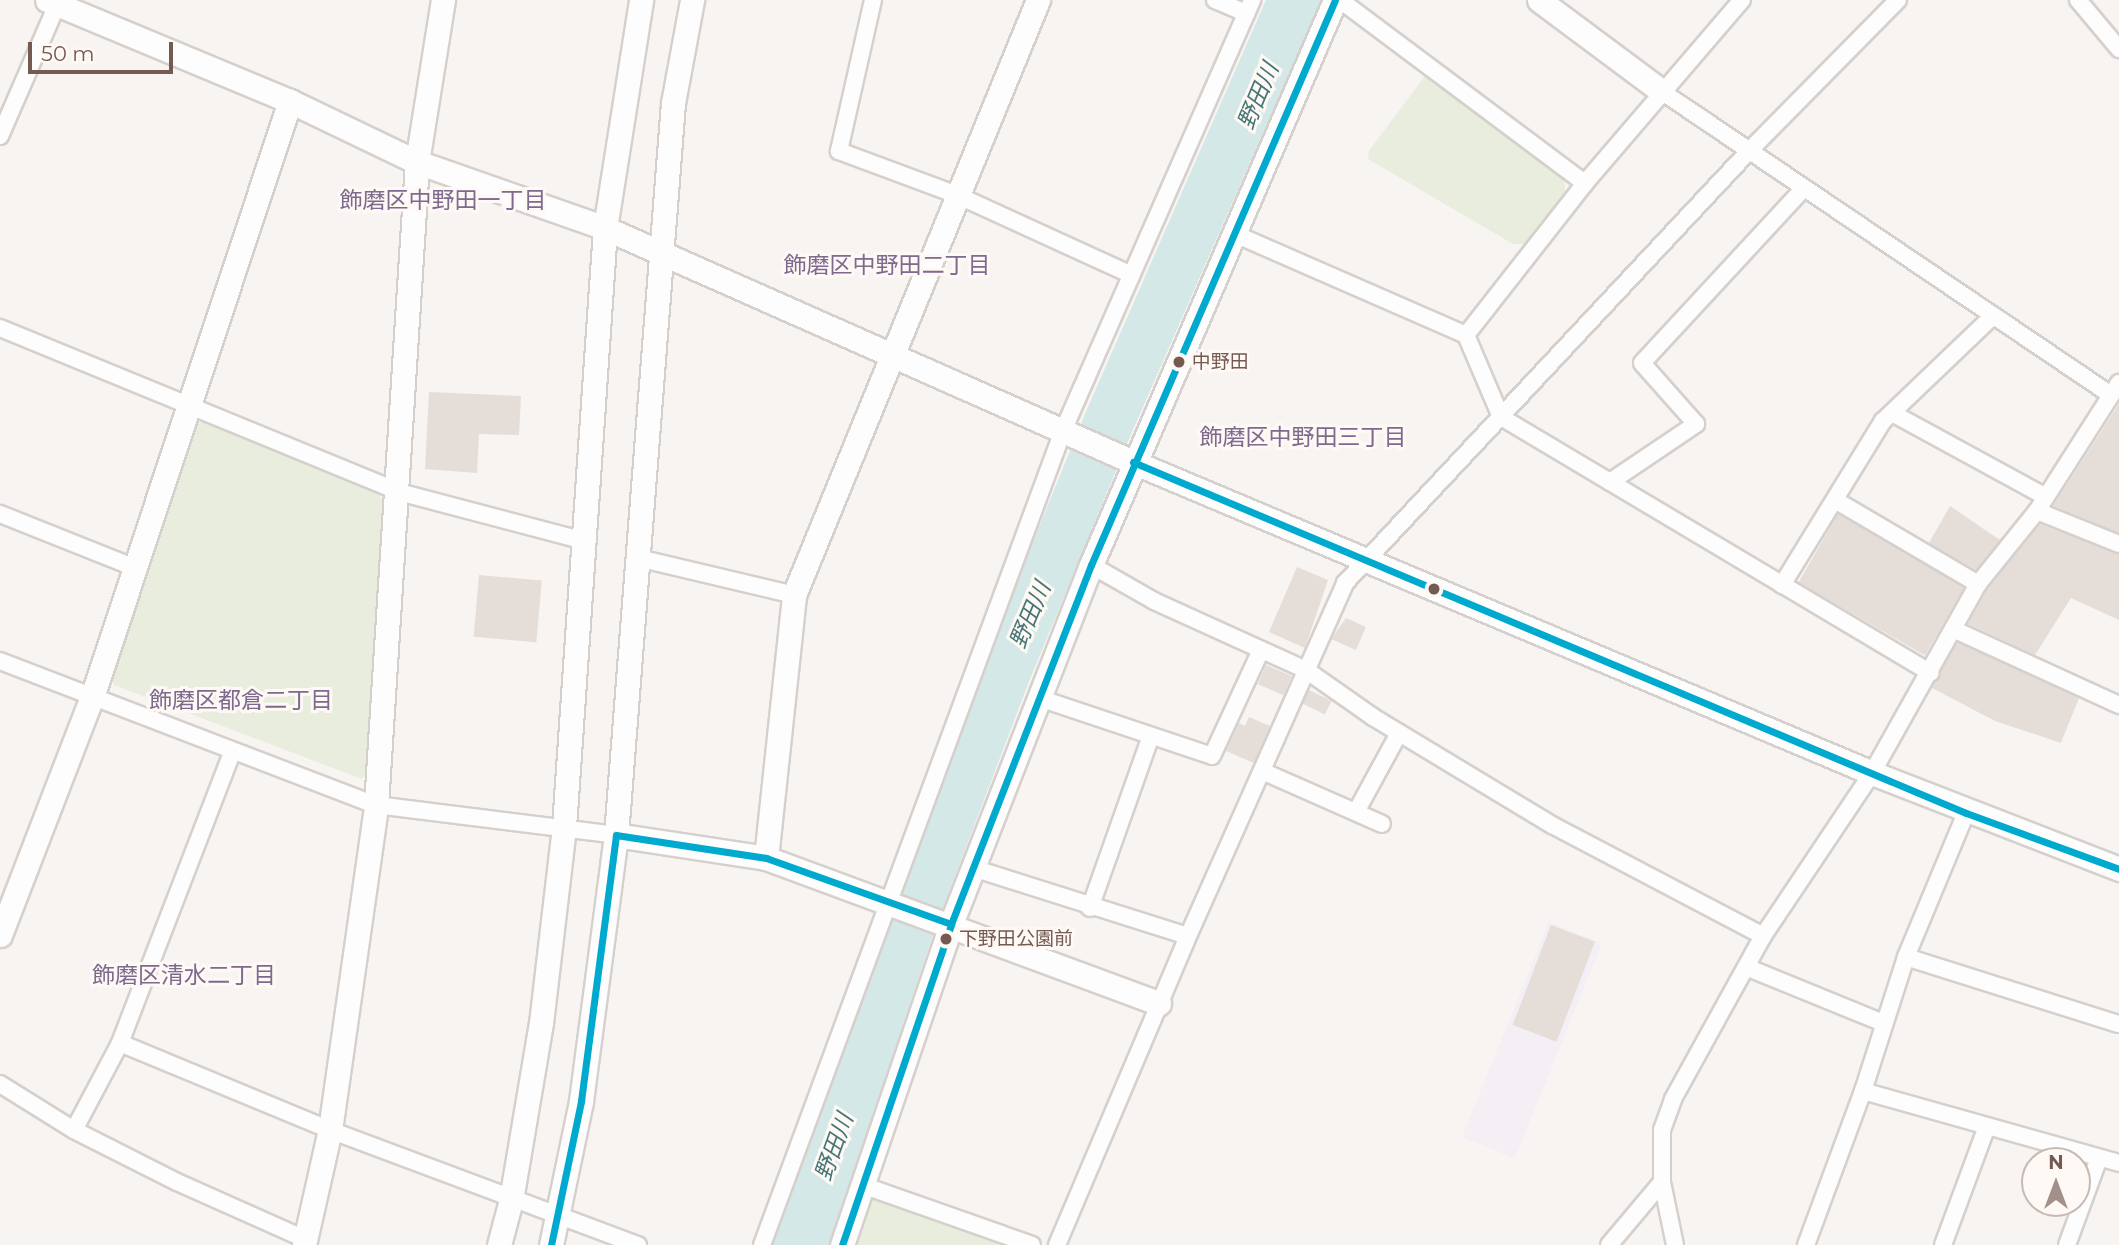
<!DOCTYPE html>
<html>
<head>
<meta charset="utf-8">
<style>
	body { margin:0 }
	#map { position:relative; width:2119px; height:1245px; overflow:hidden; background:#f8f4f1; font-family:Montserrat,"Noto Sans JP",sans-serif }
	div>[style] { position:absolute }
	.education>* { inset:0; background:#f4eef5; transform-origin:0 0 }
	.green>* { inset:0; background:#e8eddd }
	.water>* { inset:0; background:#d3e8e7 }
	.building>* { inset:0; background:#e5ddd8; transform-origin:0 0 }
	.roads { filter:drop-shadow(2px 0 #d6d0cc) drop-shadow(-2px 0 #d6d0cc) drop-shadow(0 2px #d6d0cc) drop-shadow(0 -2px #d6d0cc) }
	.street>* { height:16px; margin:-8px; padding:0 8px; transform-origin:8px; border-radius:8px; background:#fefdfd }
	.secondary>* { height:23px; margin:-11.5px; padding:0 11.5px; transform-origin:11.5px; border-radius:11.5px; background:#fefdfd }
	.bus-1>* { height:7px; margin:-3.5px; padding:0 3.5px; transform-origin:3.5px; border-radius:3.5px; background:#00a9ce }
	.dots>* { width:19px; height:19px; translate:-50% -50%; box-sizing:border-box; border:4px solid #fef9f4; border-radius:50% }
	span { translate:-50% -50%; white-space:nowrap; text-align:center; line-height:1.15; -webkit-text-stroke:6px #fef9f4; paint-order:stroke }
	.bus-label { font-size:19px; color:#755a52 }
	.left { translate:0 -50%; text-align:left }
	.water-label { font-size:23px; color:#467677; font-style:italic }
	.neighbourhood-label { font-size:23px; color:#7e6a8f }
	.north { position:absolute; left:2021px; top:1147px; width:70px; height:70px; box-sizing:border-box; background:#fef9f4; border:2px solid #c7b9b3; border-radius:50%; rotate:0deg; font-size:19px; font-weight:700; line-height:28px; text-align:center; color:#755a52 }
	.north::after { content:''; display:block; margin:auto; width:24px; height:32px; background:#a3908a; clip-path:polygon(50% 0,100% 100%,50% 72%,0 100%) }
	.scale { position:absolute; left:28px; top:42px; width:145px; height:32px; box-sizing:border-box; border:4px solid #755a52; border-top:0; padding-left:9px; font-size:21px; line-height:24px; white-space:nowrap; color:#755a52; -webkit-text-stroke:5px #fef9f4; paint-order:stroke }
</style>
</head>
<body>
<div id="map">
	<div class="education">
		<i style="left:1549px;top:922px;width:57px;height:232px;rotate:22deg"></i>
	</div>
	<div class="green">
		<i style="clip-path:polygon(1425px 76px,1432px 76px,1564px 178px,1565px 191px,1524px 244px,1513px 244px,1368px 159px,1369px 151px)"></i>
		<i style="clip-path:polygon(208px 420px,379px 494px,384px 505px,367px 774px,362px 779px,114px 685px,112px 678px,197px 424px)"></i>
		<i style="clip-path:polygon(873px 1198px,1008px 1245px,850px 1245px,864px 1203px)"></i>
	</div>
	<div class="water">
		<i style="clip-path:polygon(1266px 0,1321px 0,1132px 432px,1030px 679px,936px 926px,829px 1245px,772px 1245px,984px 662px,1085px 414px)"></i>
	</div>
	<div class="building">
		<i style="clip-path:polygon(429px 392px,521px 396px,519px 435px,479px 434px,477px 473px,425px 469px)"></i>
		<i style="clip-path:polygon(2119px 404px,2119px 533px,2053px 506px)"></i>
		<i style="clip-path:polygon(1950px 506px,2000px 540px,1976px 570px,1929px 543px)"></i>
		<i style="left:1838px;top:514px;width:146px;height:79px;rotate:30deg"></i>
		<i style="clip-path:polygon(2040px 524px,2119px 554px,2119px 620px,2071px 598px,2035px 655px,1968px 624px,1987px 590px)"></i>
		<i style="clip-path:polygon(1297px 567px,1328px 580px,1305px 648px,1269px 632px)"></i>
		<i style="left:479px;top:575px;width:63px;height:62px;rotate:5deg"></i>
		<i style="clip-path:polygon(1346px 618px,1366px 627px,1356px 650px,1331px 639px)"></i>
		<i style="clip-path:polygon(1957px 642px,2079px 698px,2061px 743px,1995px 721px,1932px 688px)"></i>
		<i style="left:1266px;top:665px;width:28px;height:21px;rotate:23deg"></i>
		<i style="left:1309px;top:690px;width:25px;height:15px;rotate:26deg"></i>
		<i style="clip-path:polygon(1249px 717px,1270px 726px,1254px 763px,1226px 751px,1239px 723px,1245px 726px)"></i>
		<i style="left:1551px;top:925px;width:47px;height:107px;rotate:21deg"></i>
	</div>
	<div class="roads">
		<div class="street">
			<i style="left:873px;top:0;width:155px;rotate:102.7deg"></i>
			<i style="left:839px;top:151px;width:126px;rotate:20.4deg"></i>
			<i style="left:957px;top:195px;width:192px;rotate:24.6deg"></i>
			<i style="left:1215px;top:0;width:34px;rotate:23deg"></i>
			<i style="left:1340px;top:0;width:306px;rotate:36.8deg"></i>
			<i style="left:2078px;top:0;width:64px;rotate:50.1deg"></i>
			<i style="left:1661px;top:91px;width:543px;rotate:34.04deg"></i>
			<i style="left:0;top:136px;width:148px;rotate:-66.5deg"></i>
			<i style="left:1235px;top:234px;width:252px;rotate:23.6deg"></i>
			<i style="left:1466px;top:335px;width:89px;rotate:66.9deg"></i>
			<i style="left:1501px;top:417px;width:500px;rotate:30.77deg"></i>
			<i style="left:0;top:328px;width:431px;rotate:22.3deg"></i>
			<i style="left:399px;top:492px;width:188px;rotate:14.8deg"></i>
			<i style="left:1466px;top:335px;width:193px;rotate:-51.9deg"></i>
			<i style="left:1585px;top:183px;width:241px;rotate:-49.4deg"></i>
			<i style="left:1892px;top:413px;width:175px;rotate:28.6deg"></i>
			<i style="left:1610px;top:482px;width:104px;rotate:-34deg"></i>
			<i style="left:1696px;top:424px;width:81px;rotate:-131.5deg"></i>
			<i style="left:1642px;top:363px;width:238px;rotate:-47.2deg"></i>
			<i style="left:1835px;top:500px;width:166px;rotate:30.4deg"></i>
			<i style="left:2037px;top:511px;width:88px;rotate:21.9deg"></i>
			<i style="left:0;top:514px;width:143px;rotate:21.7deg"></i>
			<i style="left:638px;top:558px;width:160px;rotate:13.3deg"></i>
			<i style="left:1091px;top:565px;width:73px;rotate:29.7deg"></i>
			<i style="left:1154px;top:601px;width:167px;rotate:24.4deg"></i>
			<i style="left:1306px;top:670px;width:82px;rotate:35deg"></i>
			<i style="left:1373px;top:717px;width:209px;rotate:31.1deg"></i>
			<i style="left:1552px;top:825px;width:238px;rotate:27.7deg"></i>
			<i style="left:1782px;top:585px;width:193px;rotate:-58.4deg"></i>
			<i style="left:1883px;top:421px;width:151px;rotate:-43.7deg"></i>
			<i style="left:1953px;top:629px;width:183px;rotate:24.6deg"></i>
			<i style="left:0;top:661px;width:403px;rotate:21deg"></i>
			<i style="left:376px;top:805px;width:242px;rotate:7.1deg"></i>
			<i style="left:1039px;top:698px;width:182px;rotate:18.5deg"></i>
			<i style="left:1212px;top:756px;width:117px;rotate:-65.2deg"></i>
			<i style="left:1262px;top:771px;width:131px;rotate:23.8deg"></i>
			<i style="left:1356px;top:812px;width:90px;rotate:-61.4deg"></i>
			<i style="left:973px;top:868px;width:225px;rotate:17.6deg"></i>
			<i style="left:1090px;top:908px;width:182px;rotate:-70.5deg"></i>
			<i style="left:1906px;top:957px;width:223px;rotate:17.5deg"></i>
			<i style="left:1746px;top:967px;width:148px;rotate:22.2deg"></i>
			<i style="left:120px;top:1043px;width:227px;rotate:22.5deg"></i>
			<i style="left:330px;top:1130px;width:329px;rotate:20.5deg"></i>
			<i style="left:0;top:1084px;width:87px;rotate:31.9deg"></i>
			<i style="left:74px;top:1130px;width:115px;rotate:26.8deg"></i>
			<i style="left:177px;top:1182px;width:140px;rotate:24deg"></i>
			<i style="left:1863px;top:1091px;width:266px;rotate:15.7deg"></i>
			<i style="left:74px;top:1130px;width:98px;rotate:-62.1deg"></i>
			<i style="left:120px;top:1043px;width:311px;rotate:-68.9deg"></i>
			<i style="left:862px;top:1185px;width:180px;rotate:19.4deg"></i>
			<i style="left:762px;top:1245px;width:868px;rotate:-69.71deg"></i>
			<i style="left:1063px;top:431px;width:471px;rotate:-66.3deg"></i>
			<i style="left:1057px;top:1245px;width:328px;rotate:-67deg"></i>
			<i style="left:1185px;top:943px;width:394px;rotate:-66deg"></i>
			<i style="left:1345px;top:583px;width:591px;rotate:-46.92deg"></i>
			<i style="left:1749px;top:151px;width:212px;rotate:-45.4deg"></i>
			<i style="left:1609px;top:1245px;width:82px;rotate:-49.9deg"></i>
			<i style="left:1675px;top:1245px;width:64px;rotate:-101.7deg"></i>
			<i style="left:1662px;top:1182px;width:52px;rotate:-90deg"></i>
			<i style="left:1662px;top:1130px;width:33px;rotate:-70deg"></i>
			<i style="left:1673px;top:1099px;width:186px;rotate:-61.1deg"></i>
			<i style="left:1763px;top:936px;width:196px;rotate:-56.2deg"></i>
			<i style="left:1872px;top:773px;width:217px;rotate:-60.7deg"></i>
			<i style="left:1978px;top:584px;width:94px;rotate:-51.1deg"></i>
			<i style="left:2037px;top:511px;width:152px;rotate:-57.4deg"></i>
			<i style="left:1806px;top:1245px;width:164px;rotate:-69.7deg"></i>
			<i style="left:1863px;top:1091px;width:141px;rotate:-72.2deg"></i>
			<i style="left:1906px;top:957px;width:156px;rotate:-67.4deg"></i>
			<i style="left:1943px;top:1245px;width:124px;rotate:-69.7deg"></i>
			<i style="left:2067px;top:1245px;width:93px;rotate:-69.8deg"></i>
		</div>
		<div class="secondary">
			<i style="left:47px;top:0;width:263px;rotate:22.6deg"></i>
			<i style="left:290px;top:101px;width:141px;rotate:25.7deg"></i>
			<i style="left:417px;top:162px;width:199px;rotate:19.3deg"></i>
			<i style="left:605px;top:228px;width:578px;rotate:23.9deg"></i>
			<i style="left:1133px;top:462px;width:802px;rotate:22.82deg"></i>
			<i style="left:1872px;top:773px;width:265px;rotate:21.2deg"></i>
			<i style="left:1539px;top:0;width:152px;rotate:36.7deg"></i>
			<i style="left:616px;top:835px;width:152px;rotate:8.7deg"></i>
			<i style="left:766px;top:858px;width:419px;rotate:20.3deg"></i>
			<i style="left:766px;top:858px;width:264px;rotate:-83.9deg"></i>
			<i style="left:794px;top:595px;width:643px;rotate:-67.7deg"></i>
			<i style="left:0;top:935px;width:258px;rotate:-68.9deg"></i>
			<i style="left:93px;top:694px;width:625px;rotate:-71.62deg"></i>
			<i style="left:304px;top:1245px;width:118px;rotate:-77.3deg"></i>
			<i style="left:330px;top:1130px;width:328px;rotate:-81.9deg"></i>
			<i style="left:376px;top:805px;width:644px;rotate:-86.35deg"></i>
			<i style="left:417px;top:162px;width:164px;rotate:-80.9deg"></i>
			<i style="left:499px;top:1245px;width:47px;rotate:-75.1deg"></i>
			<i style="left:511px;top:1200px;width:180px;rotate:-80.4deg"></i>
			<i style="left:541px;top:1023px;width:197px;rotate:-83.3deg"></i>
			<i style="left:564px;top:827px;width:600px;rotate:-86.08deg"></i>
			<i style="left:605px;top:228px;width:231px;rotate:-81deg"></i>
			<i style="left:551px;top:1245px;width:147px;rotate:-78.2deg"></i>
			<i style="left:581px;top:1101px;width:268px;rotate:-82.5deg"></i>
			<i style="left:616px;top:835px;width:734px;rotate:-85.55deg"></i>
			<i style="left:673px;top:103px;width:105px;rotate:-79.5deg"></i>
			<i style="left:842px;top:1245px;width:339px;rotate:-71.2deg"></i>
			<i style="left:951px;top:924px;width:385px;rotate:-68.7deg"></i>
			<i style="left:1091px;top:565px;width:615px;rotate:-66.64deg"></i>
		</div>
	</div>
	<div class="bus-1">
		<i style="left:1133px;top:462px;width:904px;rotate:22.85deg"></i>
		<i style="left:1966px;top:813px;width:163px;rotate:20.1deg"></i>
		<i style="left:551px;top:1245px;width:147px;rotate:-78.2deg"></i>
		<i style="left:581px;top:1101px;width:268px;rotate:-82.5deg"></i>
		<i style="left:616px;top:835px;width:152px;rotate:8.7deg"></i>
		<i style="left:766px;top:858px;width:196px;rotate:19.6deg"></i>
		<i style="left:842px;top:1245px;width:339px;rotate:-71.2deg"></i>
		<i style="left:951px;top:924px;width:385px;rotate:-68.7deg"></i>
		<i style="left:1091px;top:565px;width:615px;rotate:-66.64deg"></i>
	</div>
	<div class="dots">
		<i style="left:1179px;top:362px;background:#755a52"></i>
		<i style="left:1434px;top:589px;background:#755a52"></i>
		<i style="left:946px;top:939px;background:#755a52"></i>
	</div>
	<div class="bus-label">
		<span class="left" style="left:1192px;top:362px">中野田</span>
		<span class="left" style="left:959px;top:939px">下野田公園前</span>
	</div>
	<div class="water-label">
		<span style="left:1258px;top:96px;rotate:-67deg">野田川</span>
		<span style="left:1030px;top:615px;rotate:-67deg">野田川</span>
		<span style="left:834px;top:1147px;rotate:-70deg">野田川</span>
	</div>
	<div class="neighbourhood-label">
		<span style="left:443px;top:200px">飾磨区中野田一丁目</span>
		<span style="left:887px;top:265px">飾磨区中野田二丁目</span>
		<span style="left:1303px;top:437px">飾磨区中野田三丁目</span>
		<span style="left:241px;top:700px">飾磨区都倉二丁目</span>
		<span style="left:184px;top:975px">飾磨区清水二丁目</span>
	</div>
	<div class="north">N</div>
	<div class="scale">50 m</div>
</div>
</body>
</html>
